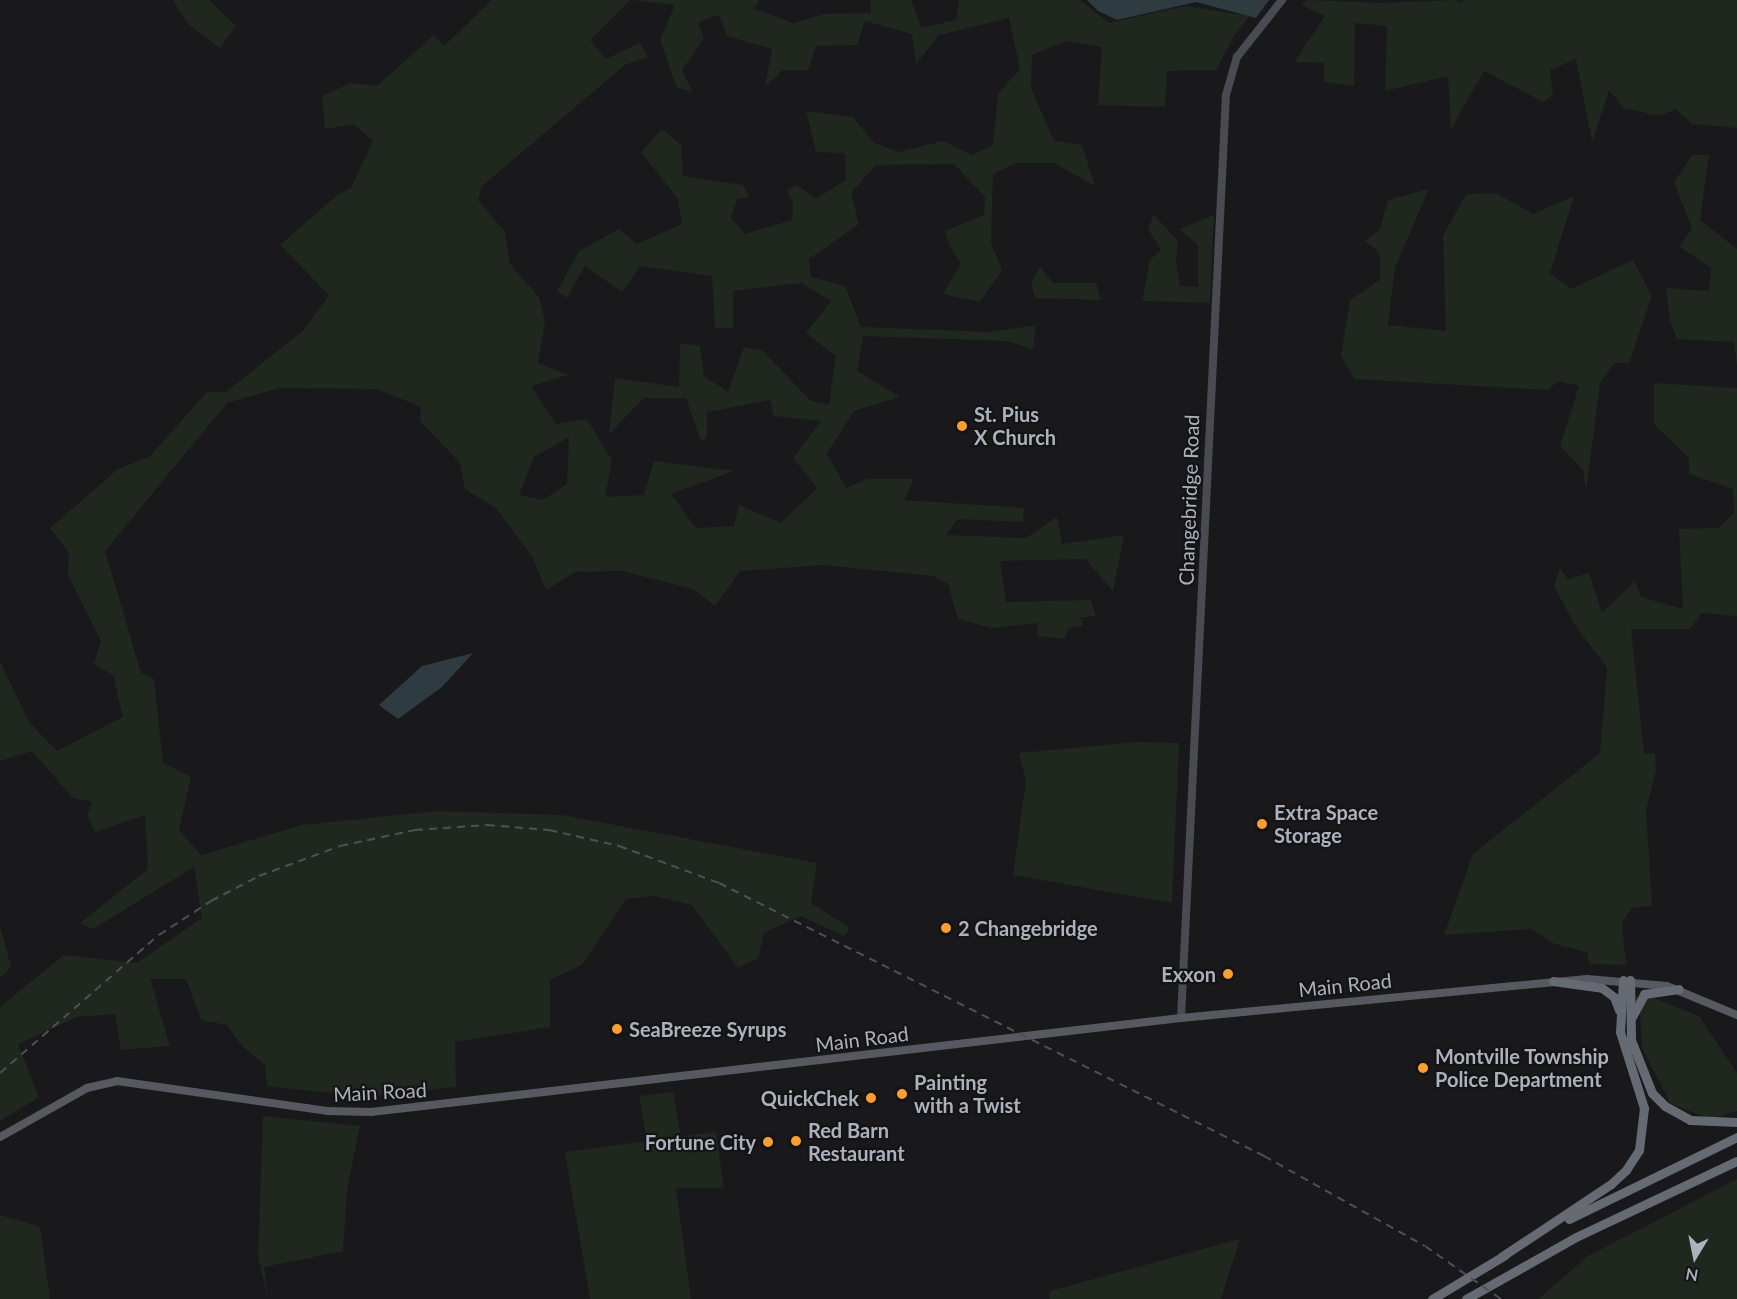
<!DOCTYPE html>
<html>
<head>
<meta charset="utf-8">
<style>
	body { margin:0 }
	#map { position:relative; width:1737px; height:1299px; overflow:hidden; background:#19191c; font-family:Lato,sans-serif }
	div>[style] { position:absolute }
	.green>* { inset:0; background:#1f271f }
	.water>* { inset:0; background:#2e3b40 }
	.secondary>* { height:8px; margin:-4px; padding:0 4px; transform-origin:4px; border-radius:4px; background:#484b51 }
	.primary>* { height:8px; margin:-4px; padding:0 4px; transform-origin:4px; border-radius:4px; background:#565960 }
	.motorway>* { height:9px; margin:-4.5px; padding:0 4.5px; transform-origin:4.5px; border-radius:4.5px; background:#666a72 }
	.rail>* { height:2px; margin-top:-1px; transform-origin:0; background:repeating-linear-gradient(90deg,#4d5056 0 8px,transparent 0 14px) }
	.dots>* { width:16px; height:16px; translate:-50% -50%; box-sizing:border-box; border:3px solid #141417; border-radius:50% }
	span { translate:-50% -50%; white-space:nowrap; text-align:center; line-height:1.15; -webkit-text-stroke:4.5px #141417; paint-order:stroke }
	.poi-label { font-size:20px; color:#abb2bc; font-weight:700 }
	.left { translate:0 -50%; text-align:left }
	.right { translate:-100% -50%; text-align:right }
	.street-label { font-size:20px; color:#abb2bc }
	.north { position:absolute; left:1665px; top:1227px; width:60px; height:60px; -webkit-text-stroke:4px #141417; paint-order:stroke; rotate:190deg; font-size:16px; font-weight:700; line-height:24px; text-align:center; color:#abb2bc }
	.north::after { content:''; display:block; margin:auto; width:21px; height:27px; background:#abb2bc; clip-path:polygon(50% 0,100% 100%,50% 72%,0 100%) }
</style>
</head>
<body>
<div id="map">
	<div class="green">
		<i style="clip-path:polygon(173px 0,209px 0,236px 26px,220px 48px,187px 23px)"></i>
		<i style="clip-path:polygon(evenodd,492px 0,630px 0,590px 40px,606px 59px,640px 43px,648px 57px,625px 65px,482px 186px,478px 200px,505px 232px,510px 264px,539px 297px,545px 321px,538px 363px,568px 375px,531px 386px,556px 424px,587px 419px,612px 460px,605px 497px,644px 495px,654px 461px,734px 471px,671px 494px,696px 528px,734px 526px,739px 505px,781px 523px,817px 488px,793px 458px,821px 421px,774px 416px,770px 400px,707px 412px,707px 438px,701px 442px,686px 398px,644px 398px,609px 434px,615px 378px,679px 387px,680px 343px,700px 346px,704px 376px,728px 392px,744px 347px,763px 351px,811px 401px,829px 404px,836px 356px,806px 333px,831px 301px,801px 283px,733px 291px,733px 328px,715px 328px,712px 276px,640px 266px,622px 292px,585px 266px,567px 298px,557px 291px,579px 251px,619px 229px,637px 244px,682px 224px,678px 199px,641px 152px,662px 129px,681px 145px,683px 176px,743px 185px,749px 197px,737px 199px,731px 218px,745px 234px,792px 220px,793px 204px,787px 190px,797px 185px,816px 199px,846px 180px,845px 153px,816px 152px,806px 111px,853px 117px,874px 143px,899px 152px,943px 141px,971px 155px,993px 145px,998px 94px,1020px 69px,1009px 18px,939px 35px,916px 64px,912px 34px,865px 21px,857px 45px,816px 46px,808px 70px,783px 70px,765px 87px,772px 49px,727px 36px,719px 15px,698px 22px,704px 38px,682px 70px,692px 92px,677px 88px,660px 40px,675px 5px,631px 0,759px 0,754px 9px,793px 23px,825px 14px,871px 13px,870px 0,911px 0,921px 28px,956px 20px,959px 0,1080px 0,1109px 23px,1186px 6px,1249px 16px,1234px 36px,1216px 70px,1167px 71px,1165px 107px,1098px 105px,1102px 47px,1066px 41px,1032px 55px,1031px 88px,1054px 141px,1082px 145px,1095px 186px,1054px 163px,1016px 163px,993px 174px,991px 243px,1002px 270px,980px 302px,943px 294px,961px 263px,950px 247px,945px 231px,984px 215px,985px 197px,954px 164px,876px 165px,851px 193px,859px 224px,809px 259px,811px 277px,845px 286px,861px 327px,990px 332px,1036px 325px,1033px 349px,1006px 341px,863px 336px,857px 371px,900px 397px,854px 411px,827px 453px,846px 488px,867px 479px,914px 479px,904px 500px,1024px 508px,1023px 522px,958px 519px,946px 535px,1026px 538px,1057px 517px,1062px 544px,1124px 535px,1113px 591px,1085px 559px,1000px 561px,1006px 602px,1091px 600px,1096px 616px,1075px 618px,1082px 619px,1082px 626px,1069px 628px,1065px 639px,1037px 636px,1038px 623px,991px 628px,958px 619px,948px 584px,933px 576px,823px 565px,740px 571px,715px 606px,693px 589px,622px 571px,575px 572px,546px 590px,533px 558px,496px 508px,465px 489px,460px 463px,420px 421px,421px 407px,377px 389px,279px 388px,227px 403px,105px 551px,141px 673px,154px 679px,163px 763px,191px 777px,179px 830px,201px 855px,302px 825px,437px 811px,562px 815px,817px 863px,811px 903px,850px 928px,844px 936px,801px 916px,764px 933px,758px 958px,738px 968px,692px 905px,654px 896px,626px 899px,582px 965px,550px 980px,550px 1027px,455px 1042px,456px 1087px,367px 1097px,267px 1086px,265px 1065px,241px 1045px,227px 1025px,201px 1020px,186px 979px,150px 979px,170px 1046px,121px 1050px,115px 1014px,77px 1017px,18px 1044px,39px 1097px,0 1121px,0 1007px,64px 955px,137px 963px,202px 918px,194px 867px,93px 929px,80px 923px,148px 869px,145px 815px,95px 832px,87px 816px,92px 802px,73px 798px,32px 751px,0 761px,0 661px,29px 722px,57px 751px,123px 717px,113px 675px,94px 664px,101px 641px,68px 575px,69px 553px,50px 528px,118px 469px,149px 457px,207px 392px,226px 392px,304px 330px,329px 295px,280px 245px,336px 196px,351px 188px,373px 141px,354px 124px,325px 129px,322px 96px,351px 83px,377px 86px,434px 35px,444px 46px,492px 0,569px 437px,567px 484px,543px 500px,519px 495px,534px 457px,569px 437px)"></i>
		<i style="clip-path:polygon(1308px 0,1381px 3px,1455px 0,1459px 3px,1465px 0,1737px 0,1737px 128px,1692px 124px,1676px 109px,1659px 116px,1624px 108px,1609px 90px,1592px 142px,1576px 59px,1550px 70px,1553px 95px,1543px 102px,1484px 71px,1451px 129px,1448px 76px,1385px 91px,1387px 26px,1355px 23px,1354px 86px,1324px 82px,1324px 63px,1294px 62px,1325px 16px,1301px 5px)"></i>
		<i style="clip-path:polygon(1692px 155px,1709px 155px,1700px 220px,1737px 249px,1737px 366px,1734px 342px,1677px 339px,1670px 320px,1666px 288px,1709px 291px,1711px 268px,1680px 247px,1692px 228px,1674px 182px)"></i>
		<i style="clip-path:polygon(1429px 189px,1395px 267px,1388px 325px,1446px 331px,1443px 236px,1466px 194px,1496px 193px,1533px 214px,1574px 196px,1550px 273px,1571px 289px,1633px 260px,1652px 296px,1629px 363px,1614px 363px,1600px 383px,1586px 492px,1583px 470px,1560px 446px,1579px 386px,1558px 381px,1548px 390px,1354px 379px,1341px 355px,1350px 300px,1380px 280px,1380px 253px,1365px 241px,1380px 229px,1388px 200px)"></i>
		<i style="clip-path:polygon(1154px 215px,1178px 241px,1176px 263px,1180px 286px,1198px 287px,1198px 245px,1179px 229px,1214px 215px,1210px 303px,1142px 301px,1150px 260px,1161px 250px,1148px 229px)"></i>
		<i style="clip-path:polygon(1040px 267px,1053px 283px,1096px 283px,1101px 300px,1035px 298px,1031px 283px)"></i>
		<i style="clip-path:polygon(1654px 383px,1737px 388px,1737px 616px,1702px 613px,1690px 629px,1631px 629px,1644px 754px,1655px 753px,1656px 770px,1646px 810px,1652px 905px,1632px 908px,1622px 923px,1626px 965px,1589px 964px,1587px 952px,1555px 944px,1531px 929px,1444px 935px,1473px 854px,1600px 753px,1607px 668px,1575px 625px,1554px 586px,1560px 568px,1568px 579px,1589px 573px,1602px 613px,1635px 581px,1641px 597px,1683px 609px,1679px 529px,1719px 528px,1734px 513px,1733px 489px,1689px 474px,1689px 458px,1654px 424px)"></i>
		<i style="clip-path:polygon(1137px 742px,1179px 743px,1172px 903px,1013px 875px,1026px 781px,1019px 753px)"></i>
		<i style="clip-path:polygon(0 926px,11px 967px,0 978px)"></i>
		<i style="clip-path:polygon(1613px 993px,1654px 998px,1699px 1016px,1737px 1073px,1737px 1111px,1711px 1119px,1671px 1104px,1642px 1048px,1640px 1012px)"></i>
		<i style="clip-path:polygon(673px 1092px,681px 1136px,716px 1132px,724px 1188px,676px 1188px,691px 1299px,590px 1299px,565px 1152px,647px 1141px,639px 1096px)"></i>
		<i style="clip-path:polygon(263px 1116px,360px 1126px,347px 1190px,343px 1251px,264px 1267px,268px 1299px,258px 1257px)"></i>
		<i style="clip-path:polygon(1737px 1179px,1737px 1299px,1538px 1299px,1588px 1256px)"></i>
		<i style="clip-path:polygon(0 1215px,40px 1227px,50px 1299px,0 1299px)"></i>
		<i style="clip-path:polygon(1240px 1239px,1221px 1299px,1049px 1299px,1050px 1291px)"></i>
	</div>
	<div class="water">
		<i style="clip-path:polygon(1087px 0,1269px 0,1256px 18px,1196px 2px,1117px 20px,1098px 11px)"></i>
		<i style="clip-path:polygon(473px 653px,442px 687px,398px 719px,379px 705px,422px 666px)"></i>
	</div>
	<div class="secondary">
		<i style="left:1181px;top:1018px;width:924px;rotate:-87.21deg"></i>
		<i style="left:1226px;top:95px;width:40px;rotate:-74deg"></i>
		<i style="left:1237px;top:57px;width:73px;rotate:-51.7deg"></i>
	</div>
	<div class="primary">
		<i style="left:0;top:1137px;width:100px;rotate:-29.4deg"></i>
		<i style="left:87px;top:1088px;width:31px;rotate:-13deg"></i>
		<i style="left:117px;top:1081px;width:212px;rotate:8.1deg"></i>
		<i style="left:327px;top:1111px;width:44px;rotate:1.3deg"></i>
		<i style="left:371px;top:1112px;width:815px;rotate:-6.62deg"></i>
		<i style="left:1181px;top:1018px;width:408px;rotate:-5.5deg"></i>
		<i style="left:1587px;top:979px;width:80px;rotate:5deg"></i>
		<i style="left:1667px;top:986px;width:76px;rotate:22.5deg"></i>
	</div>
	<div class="motorway">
		<i style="left:1630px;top:980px;width:60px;rotate:89deg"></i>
		<i style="left:1631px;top:1040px;width:57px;rotate:68.4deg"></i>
		<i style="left:1652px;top:1093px;width:18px;rotate:45deg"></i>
		<i style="left:1665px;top:1106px;width:29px;rotate:29deg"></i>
		<i style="left:1690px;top:1120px;width:47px;rotate:2.4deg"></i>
		<i style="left:1553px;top:981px;width:49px;rotate:8.1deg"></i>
		<i style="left:1602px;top:988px;width:15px;rotate:37deg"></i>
		<i style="left:1614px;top:997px;width:14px;rotate:69deg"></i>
		<i style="left:1632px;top:1017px;width:26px;rotate:-62deg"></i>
		<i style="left:1644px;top:994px;width:35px;rotate:-8deg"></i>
		<i style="left:1569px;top:1219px;width:187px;rotate:-26deg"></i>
		<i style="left:1501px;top:1257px;width:132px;rotate:-33.6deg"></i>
		<i style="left:1611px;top:1184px;width:21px;rotate:-43deg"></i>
		<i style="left:1626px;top:1170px;width:24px;rotate:-57deg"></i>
		<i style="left:1639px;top:1150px;width:42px;rotate:-83.2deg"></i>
		<i style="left:1644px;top:1108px;width:80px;rotate:-107.5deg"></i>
		<i style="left:1620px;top:1032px;width:52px;rotate:-86.7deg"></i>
		<i style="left:1432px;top:1299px;width:85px;rotate:-31.1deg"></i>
		<i style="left:1466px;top:1299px;width:126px;rotate:-29.4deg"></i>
		<i style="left:1576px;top:1237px;width:178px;rotate:-25.3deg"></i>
	</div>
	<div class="rail">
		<i style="left:0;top:1073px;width:211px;rotate:-41deg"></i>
		<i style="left:159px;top:935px;width:62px;rotate:-33.2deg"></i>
		<i style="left:211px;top:901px;width:54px;rotate:-27.5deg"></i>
		<i style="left:259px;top:876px;width:86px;rotate:-20.3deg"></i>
		<i style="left:340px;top:846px;width:77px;rotate:-12deg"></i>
		<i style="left:415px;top:830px;width:72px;rotate:-4deg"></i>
		<i style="left:487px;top:825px;width:62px;rotate:4.6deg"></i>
		<i style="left:549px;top:830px;width:72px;rotate:12.9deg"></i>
		<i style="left:619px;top:846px;width:107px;rotate:20.3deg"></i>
		<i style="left:719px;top:883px;width:610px;rotate:26.61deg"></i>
		<i style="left:1264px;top:1156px;width:184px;rotate:29.2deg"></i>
		<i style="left:1425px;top:1246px;width:93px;rotate:34.9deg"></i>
	</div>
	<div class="dots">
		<i style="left:962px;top:426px;background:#fa9e32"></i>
		<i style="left:1262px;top:824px;background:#fa9e32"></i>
		<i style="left:946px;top:928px;background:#fa9e32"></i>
		<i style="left:1228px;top:974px;background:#fa9e32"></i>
		<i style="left:617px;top:1029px;background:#fa9e32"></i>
		<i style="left:1423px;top:1068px;background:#fa9e32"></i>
		<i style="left:902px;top:1094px;background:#fa9e32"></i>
		<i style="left:871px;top:1098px;background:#fa9e32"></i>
		<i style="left:796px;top:1141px;background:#fa9e32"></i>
		<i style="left:768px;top:1142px;background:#fa9e32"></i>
	</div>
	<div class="poi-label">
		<span class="left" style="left:974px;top:426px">St. Pius<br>X Church</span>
		<span class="left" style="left:1274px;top:824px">Extra Space<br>Storage</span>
		<span class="left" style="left:958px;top:928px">2 Changebridge</span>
		<span class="right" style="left:1216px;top:974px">Exxon</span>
		<span class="left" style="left:629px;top:1029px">SeaBreeze Syrups</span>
		<span class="left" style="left:1435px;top:1068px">Montville Township<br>Police Department</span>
		<span class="left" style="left:914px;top:1094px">Painting<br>with a Twist</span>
		<span class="right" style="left:859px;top:1098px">QuickChek</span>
		<span class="left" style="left:808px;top:1142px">Red Barn<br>Restaurant</span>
		<span class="right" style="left:756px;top:1142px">Fortune City</span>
	</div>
	<div class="street-label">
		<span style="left:1189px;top:500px;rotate:-88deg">Changebridge Road</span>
		<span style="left:1345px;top:985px;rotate:-6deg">Main Road</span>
		<span style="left:862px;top:1039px;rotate:-7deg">Main Road</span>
		<span style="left:380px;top:1092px;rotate:-3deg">Main Road</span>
	</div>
	<div class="north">N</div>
</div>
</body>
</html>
